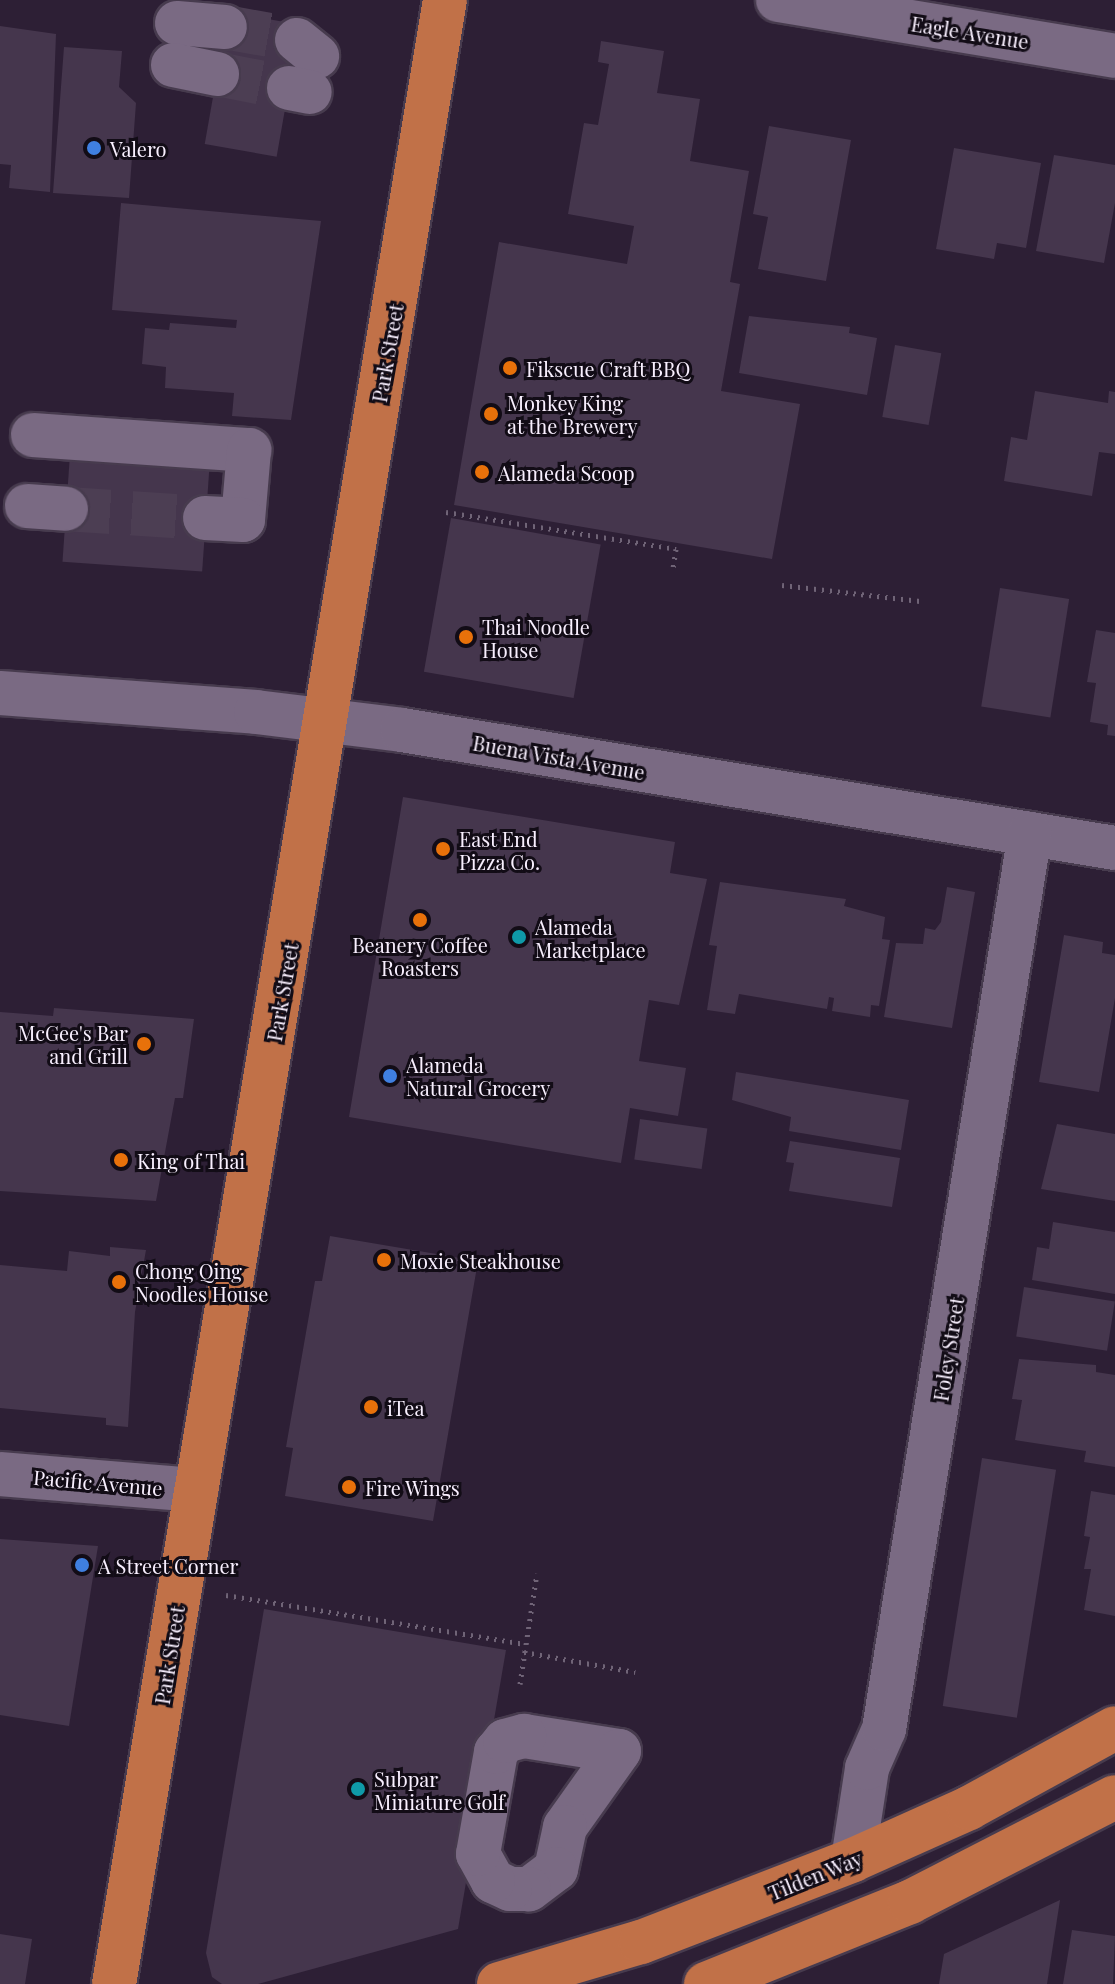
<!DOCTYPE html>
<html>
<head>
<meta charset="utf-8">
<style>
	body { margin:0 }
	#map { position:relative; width:1115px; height:1984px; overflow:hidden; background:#2d1f35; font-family:"Playfair Display",serif }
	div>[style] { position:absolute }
	.building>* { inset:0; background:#45364d; transform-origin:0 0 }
	.minor-tunnel>* { height:44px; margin-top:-22px; transform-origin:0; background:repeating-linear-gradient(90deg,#4c3e53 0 44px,transparent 0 66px) }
	.path>* { height:5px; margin-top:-2.5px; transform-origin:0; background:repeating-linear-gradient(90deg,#706477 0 2px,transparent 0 8px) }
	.roads { filter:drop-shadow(2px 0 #473b4e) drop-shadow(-2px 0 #473b4e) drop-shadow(0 2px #473b4e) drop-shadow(0 -2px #473b4e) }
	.minor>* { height:44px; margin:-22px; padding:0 22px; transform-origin:22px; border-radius:22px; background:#7a6a83 }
	.major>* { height:44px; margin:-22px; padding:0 22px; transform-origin:22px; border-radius:22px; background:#c17148 }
	.dots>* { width:22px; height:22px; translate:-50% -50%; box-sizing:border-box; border:4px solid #120c16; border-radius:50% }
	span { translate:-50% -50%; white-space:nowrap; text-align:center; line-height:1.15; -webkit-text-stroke:6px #120c16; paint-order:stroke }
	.street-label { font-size:20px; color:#f9f0ff }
	.poi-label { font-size:20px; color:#f9f0ff }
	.left { translate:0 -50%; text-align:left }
	.right { translate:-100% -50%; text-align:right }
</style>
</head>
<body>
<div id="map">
	<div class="building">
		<i style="left:228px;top:12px;width:73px;height:134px;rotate:10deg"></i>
		<i style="clip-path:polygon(0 26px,56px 34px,50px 192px,9px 188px,11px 165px,0 164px)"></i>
		<i style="clip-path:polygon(601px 41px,664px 51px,657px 93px,700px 99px,690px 161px,749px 171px,730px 282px,740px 284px,721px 391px,800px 404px,772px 559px,454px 505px,499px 242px,627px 264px,634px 226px,568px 214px,584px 123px,598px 125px,609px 64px,598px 62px)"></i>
		<i style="clip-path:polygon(64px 47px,122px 51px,119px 87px,136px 103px,129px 198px,53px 193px)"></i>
		<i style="clip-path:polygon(769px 126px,851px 140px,826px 281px,758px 269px,768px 217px,753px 214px)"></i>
		<i style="clip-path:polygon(954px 148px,1041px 163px,1026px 248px,997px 243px,994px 259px,936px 249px)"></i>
		<i style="clip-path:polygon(1054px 155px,1115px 165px,1115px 203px,1104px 263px,1036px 251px)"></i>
		<i style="clip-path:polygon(121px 203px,321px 221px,291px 420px,232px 416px,234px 393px,165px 388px,166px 367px,142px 364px,145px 328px,169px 330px,170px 323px,236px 328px,237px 320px,112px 310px)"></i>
		<i style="clip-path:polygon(749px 316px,850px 327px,849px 333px,877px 338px,867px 395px,739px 373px)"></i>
		<i style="left:895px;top:345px;width:47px;height:73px;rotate:10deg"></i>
		<i style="clip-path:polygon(1035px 391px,1108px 403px,1109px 391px,1115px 392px,1115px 454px,1099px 452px,1092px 496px,1004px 481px,1011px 437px,1027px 440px)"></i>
		<i style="left:71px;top:440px;width:140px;height:122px;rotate:4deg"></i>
		<i style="left:451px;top:518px;width:152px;height:156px;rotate:10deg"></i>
		<i style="left:1000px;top:588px;width:70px;height:120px;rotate:9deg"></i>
		<i style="clip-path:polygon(1096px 630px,1115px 633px,1115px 736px,1107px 735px,1108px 725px,1090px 722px,1096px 683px,1087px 682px)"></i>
		<i style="clip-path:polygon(403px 797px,675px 842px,670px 873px,707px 879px,679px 1005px,649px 1000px,639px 1061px,686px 1068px,678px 1116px,630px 1108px,621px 1163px,349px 1117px)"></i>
		<i style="clip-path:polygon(720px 882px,846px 899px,844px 906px,885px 917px,882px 939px,890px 940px,879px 1006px,871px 1005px,870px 1017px,832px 1011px,834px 998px,829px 997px,827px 1009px,739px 994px,735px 1014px,707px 1010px,717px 946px,709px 945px)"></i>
		<i style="clip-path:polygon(947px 887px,975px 892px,952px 1028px,884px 1017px,896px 943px,923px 944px,925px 928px,935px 930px,941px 922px)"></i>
		<i style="clip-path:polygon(1064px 935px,1103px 942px,1102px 953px,1115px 955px,1115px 998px,1099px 1092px,1039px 1082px)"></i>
		<i style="clip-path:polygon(54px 1008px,194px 1019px,183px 1098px,175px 1098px,156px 1201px,0 1191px,0 1012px,53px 1016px)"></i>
		<i style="clip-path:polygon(736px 1072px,909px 1100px,901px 1150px,789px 1131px,791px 1117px,732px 1100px)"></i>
		<i style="left:640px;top:1119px;width:68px;height:41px;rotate:8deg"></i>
		<i style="clip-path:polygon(1057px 1124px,1115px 1134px,1115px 1201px,1041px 1189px)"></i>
		<i style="clip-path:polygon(790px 1141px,900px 1158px,892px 1207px,789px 1191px,794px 1163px,786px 1162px)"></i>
		<i style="clip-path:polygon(1053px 1222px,1115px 1232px,1115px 1294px,1032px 1280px,1037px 1247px,1049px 1249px)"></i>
		<i style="clip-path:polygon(330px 1236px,478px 1261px,433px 1521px,285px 1496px,293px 1448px,286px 1447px,315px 1281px,322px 1281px)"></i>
		<i style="clip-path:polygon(110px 1247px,146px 1250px,135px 1312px,128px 1427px,106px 1425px,106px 1418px,0 1408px,0 1265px,67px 1271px,69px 1251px,110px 1256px)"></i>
		<i style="left:1024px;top:1287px;width:92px;height:50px;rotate:9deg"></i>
		<i style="clip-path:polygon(1019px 1359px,1096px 1365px,1096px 1372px,1115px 1375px,1115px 1467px,1084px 1462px,1086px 1451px,1015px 1440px,1022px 1400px,1012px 1399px)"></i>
		<i style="left:982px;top:1458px;width:75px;height:251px;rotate:9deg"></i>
		<i style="clip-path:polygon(1091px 1491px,1115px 1495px,1115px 1616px,1084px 1610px,1091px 1569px,1084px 1569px,1090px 1537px,1084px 1536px)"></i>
		<i style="clip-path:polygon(0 1539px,98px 1546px,69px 1726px,0 1715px)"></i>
		<i style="clip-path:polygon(264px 1609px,506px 1650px,458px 1929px,258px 1984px,222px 1984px,212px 1977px,206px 1953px)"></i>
		<i style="clip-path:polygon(1060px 1900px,1047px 1984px,939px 1984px,944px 1954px)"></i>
		<i style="clip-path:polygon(1072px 1930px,1115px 1936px,1113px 1984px,1063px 1984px)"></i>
		<i style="clip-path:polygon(0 1934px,32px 1939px,25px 1984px,0 1984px)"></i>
	</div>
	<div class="minor-tunnel">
		<i style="left:225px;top:27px;width:73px;rotate:10.2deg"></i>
		<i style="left:217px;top:74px;width:73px;rotate:11deg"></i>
		<i style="left:66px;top:509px;width:139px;rotate:3.7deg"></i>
	</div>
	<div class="path">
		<i style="left:446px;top:512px;width:233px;rotate:9.1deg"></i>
		<i style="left:676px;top:549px;width:19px;rotate:99deg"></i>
		<i style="left:782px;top:585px;width:139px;rotate:6.6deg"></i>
		<i style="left:226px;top:1595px;width:303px;rotate:9.3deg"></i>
		<i style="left:524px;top:1652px;width:113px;rotate:10.2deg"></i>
		<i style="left:520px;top:1684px;width:112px;rotate:-81.3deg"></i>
	</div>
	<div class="roads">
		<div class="minor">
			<i style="left:778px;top:0;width:342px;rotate:9.4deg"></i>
			<i style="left:177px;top:23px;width:48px;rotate:4.8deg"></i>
			<i style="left:297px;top:40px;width:26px;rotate:39deg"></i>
			<i style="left:173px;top:65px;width:45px;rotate:11.6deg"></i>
			<i style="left:289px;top:88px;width:21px;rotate:11deg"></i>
			<i style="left:33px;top:435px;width:217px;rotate:4deg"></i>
			<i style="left:249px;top:450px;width:70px;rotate:94.9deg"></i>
			<i style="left:243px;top:520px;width:38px;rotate:-177deg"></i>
			<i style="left:27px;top:506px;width:39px;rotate:4deg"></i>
			<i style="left:0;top:693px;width:257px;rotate:4.2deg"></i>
			<i style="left:256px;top:712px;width:147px;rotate:7deg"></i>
			<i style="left:402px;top:730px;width:723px;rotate:9.4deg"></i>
			<i style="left:0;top:1474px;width:197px;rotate:4.7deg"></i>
			<i style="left:524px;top:1736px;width:96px;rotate:9deg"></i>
			<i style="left:619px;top:1751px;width:93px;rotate:125.4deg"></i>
			<i style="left:565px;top:1827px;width:43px;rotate:102.1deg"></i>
			<i style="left:556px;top:1869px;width:34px;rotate:143deg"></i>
			<i style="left:529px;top:1889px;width:19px;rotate:180deg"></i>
			<i style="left:510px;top:1889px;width:19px;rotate:-155deg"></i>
			<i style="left:493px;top:1881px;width:31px;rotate:-119deg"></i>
			<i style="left:478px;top:1854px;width:104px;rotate:-80deg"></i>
			<i style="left:496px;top:1752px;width:14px;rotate:-51deg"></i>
			<i style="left:505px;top:1741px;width:20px;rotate:-15deg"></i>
			<i style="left:853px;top:1860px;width:93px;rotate:-81.3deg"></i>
			<i style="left:867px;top:1768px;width:43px;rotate:-66.4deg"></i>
			<i style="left:884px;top:1729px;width:907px;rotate:-80.74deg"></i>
		</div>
		<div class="major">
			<i style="left:114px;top:1984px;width:2011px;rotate:-80.53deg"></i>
			<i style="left:499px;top:1984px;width:148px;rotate:-16.5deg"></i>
			<i style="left:641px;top:1942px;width:227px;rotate:-21.1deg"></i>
			<i style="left:853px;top:1860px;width:127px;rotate:-24.1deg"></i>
			<i style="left:969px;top:1808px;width:166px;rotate:-28.7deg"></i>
			<i style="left:706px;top:1984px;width:220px;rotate:-21.9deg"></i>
			<i style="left:910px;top:1902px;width:230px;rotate:-27.1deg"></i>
		</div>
	</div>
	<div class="dots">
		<i style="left:94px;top:148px;background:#3f7fe0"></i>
		<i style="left:510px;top:368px;background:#e8710a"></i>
		<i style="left:491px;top:414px;background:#e8710a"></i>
		<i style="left:482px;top:472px;background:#e8710a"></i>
		<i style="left:466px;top:637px;background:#e8710a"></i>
		<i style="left:443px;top:849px;background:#e8710a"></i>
		<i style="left:420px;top:920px;background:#e8710a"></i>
		<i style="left:519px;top:937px;background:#0f9aa8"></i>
		<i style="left:144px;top:1044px;background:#e8710a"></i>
		<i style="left:390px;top:1076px;background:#3f7fe0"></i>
		<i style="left:121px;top:1160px;background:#e8710a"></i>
		<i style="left:384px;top:1260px;background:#e8710a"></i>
		<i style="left:119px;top:1282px;background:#e8710a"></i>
		<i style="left:371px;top:1407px;background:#e8710a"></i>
		<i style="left:349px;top:1487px;background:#e8710a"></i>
		<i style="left:82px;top:1565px;background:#3f7fe0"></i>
		<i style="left:358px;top:1789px;background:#0f9aa8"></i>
	</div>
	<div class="street-label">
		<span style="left:970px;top:32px;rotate:9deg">Eagle Avenue</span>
		<span style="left:387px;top:353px;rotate:-80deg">Park Street</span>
		<span style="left:559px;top:757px;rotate:10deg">Buena Vista Avenue</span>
		<span style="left:282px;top:992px;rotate:-80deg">Park Street</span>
		<span style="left:948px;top:1349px;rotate:-81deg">Foley Street</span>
		<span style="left:98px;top:1482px;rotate:5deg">Pacific Avenue</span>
		<span style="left:169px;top:1655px;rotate:-81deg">Park Street</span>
		<span style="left:815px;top:1875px;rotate:-22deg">Tilden Way</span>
	</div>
	<div class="poi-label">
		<span class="left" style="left:110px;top:148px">Valero</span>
		<span class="left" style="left:526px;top:368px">Fikscue Craft BBQ</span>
		<span class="left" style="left:507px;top:414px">Monkey King<br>at the Brewery</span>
		<span class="left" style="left:498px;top:472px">Alameda Scoop</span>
		<span class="left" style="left:482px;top:638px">Thai Noodle<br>House</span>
		<span class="left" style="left:459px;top:850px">East End<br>Pizza Co.</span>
		<span class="left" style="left:535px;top:938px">Alameda<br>Marketplace</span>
		<span style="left:420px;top:956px">Beanery Coffee<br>Roasters</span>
		<span class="right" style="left:128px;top:1044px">McGee's Bar<br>and Grill</span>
		<span class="left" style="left:406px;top:1076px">Alameda<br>Natural Grocery</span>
		<span class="left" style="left:137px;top:1160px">King of Thai</span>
		<span class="left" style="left:400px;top:1260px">Moxie Steakhouse</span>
		<span class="left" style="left:135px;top:1282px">Chong Qing<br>Noodles House</span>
		<span class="left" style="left:387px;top:1407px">iTea</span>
		<span class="left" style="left:365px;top:1487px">Fire Wings</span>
		<span class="left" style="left:98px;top:1565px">A Street Corner</span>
		<span class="left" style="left:374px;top:1790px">Subpar<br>Miniature Golf</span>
	</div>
</div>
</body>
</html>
